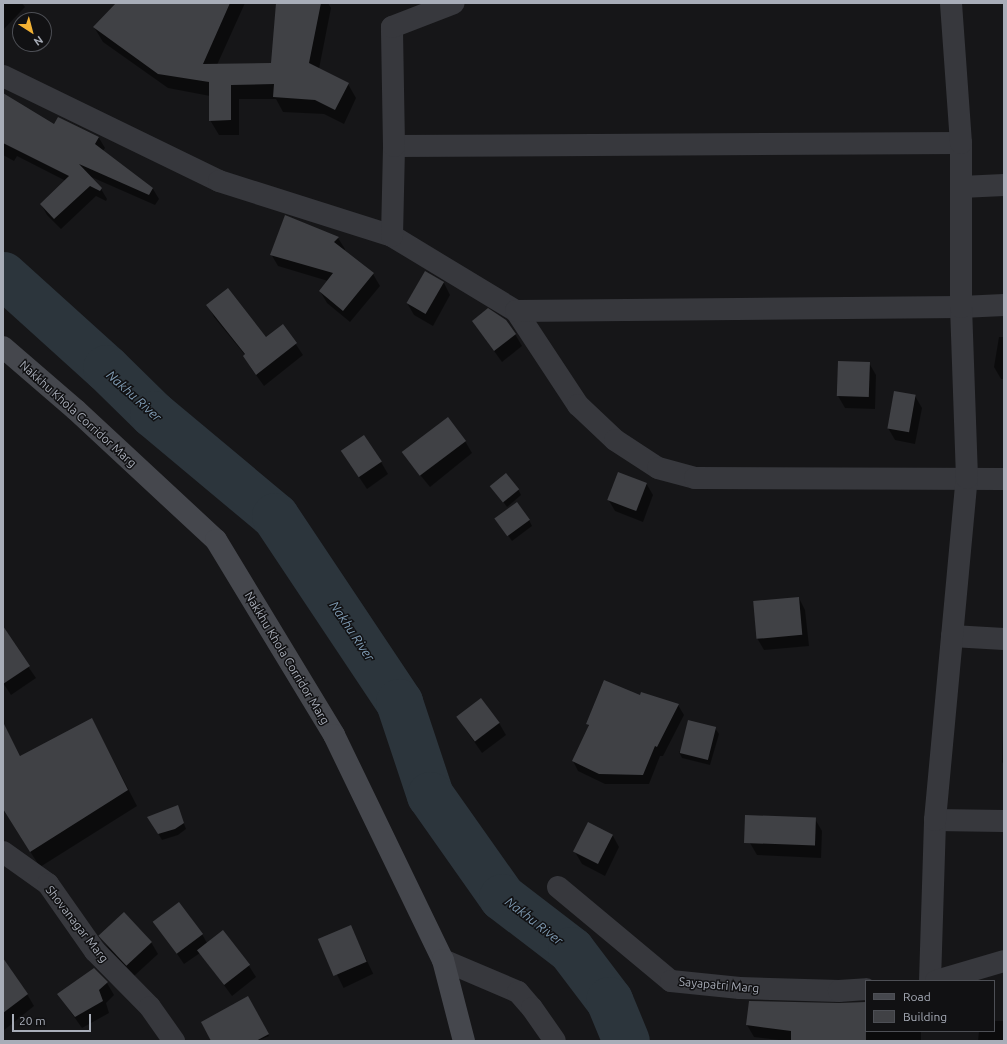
<!DOCTYPE html>
<html>
<head>
<meta charset="utf-8">
<style>
	body { margin:0 }
	#map { position:relative; width:1007px; height:1044px; overflow:hidden; background:#161618; font-family:Ubuntu,sans-serif }
	div>[style] { position:absolute }
	.shadow>* { inset:0; background:#0007; transform-origin:0 0 }
	.river>* { height:47px; margin:-23.5px; padding:0 23.5px; transform-origin:23.5px; border-radius:23.5px; background:#2c353c }
	.building>* { inset:0; background:#404145; transform-origin:0 0 }
	.street>* { height:22px; margin:-11px; padding:0 11px; transform-origin:11px; border-radius:11px; background:#37383d }
	.secondary>* { height:22px; margin:-11px; padding:0 11px; transform-origin:11px; border-radius:11px; background:#45474d }
	span { translate:-50% -50%; white-space:nowrap; text-align:center; line-height:1.15; -webkit-text-stroke:3px #111113; paint-order:stroke }
	.street-label { font-size:12px; color:#a8adb8 }
	.water-label { font-size:13px; color:#7f9bb3; font-style:italic }
	.frame { position:absolute; inset:0; border:4px solid #a8adb8; pointer-events:none }
	.legend { position:absolute; left:865px; top:980px; width:130px; height:52px; box-sizing:border-box; background:#111113; border:1px solid #4d4f55; margin:0; padding:5px 7px; list-style:none; font-size:12px; color:#a8adb8 }
	.legend li { display:flex; align-items:center; gap:8px; height:20px }
	.legend b { width:20px; border:1px solid #4d4f55 }
	.north { position:absolute; left:12px; top:12px; width:40px; height:40px; box-sizing:border-box; background:#111113; border:1px solid #4d4f55; border-radius:50%; rotate:144deg; font-size:11px; font-weight:700; line-height:16px; text-align:center; color:#a8adb8 }
	.north::after { content:''; display:block; margin:auto; width:14px; height:18px; background:#f2b134; clip-path:polygon(50% 0,100% 100%,50% 72%,0 100%) }
	.scale { position:absolute; left:12px; top:1014px; width:79px; height:18px; box-sizing:border-box; border:2px solid #a8adb8; border-top:0; padding-left:5px; font-size:12px; line-height:14px; white-space:nowrap; color:#a8adb8; -webkit-text-stroke:3px #111113; paint-order:stroke }
</style>
</head>
<body>
<div id="map">
	<div class="shadow">
		<i style="clip-path:polygon(3px 3px,22px 3px,25px 7px,3px 30px)"></i>
		<i style="clip-path:polygon(125px 3px,245px 3px,217px 65px,272px 64px,277px 3px,328px 3px,331px 8px,319px 69px,348px 84px,356px 98px,344px 124px,324px 114px,283px 112px,276px 99px,239px 99px,239px 135px,219px 135px,210px 120px,210px 96px,168px 88px,103px 42px,94px 27px)"></i>
		<i style="clip-path:polygon(3px 95px,54px 125px,99px 138px,105px 148px,103px 151px,153px 189px,159px 199px,155px 205px,89px 176px,101px 189px,107px 199px,106px 201px,96px 196px,61px 229px,47px 215px,41px 204px,66px 181px,17px 156px,14px 161px,3px 155px)"></i>
		<i style="clip-path:polygon(285px 216px,338px 238px,345px 249px,344px 251px,373px 274px,380px 286px,350px 322px,327px 303px,320px 291px,328px 281px,278px 266px,271px 254px)"></i>
		<i style="clip-path:polygon(425px 272px,444px 283px,450px 295px,433px 326px,414px 315px,407px 303px)"></i>
		<i style="clip-path:polygon(208px 305px,266px 338px,283px 325px,303px 355px,264px 386px,251px 368px,245px 355px,214px 317px)"></i>
		<i style="clip-path:polygon(473px 322px,515px 334px,522px 346px,502px 362px)"></i>
		<i style="clip-path:polygon(999px 337px,1004px 337px,1004px 379px,1001px 379px,994px 367px)"></i>
		<i style="clip-path:polygon(869px 363px,876px 375px,875px 409px,845px 408px,838px 396px)"></i>
		<i style="clip-path:polygon(915px 396px,922px 408px,915px 444px,895px 440px,888px 428px)"></i>
		<i style="clip-path:polygon(465px 441px,472px 453px,430px 487px,412px 465px,405px 453px)"></i>
		<i style="clip-path:polygon(342px 452px,381px 462px,388px 474px,367px 489px)"></i>
		<i style="clip-path:polygon(646px 483px,653px 495px,643px 522px,615px 511px,608px 499px)"></i>
		<i style="clip-path:polygon(492px 486px,518px 489px,521px 495px,507px 507px)"></i>
		<i style="clip-path:polygon(496px 519px,529px 520px,532px 526px,512px 541px)"></i>
		<i style="clip-path:polygon(799px 598px,805px 610px,809px 646px,764px 650px,757px 638px)"></i>
		<i style="clip-path:polygon(3px 630px,36px 678px,11px 695px,3px 683px)"></i>
		<i style="clip-path:polygon(640px 696px,678px 705px,684px 715px,663px 756px,660px 756px,649px 784px,605px 784px,578px 771px,573px 761px,589px 727px,587px 723px)"></i>
		<i style="clip-path:polygon(457px 717px,499px 723px,506px 735px,482px 753px)"></i>
		<i style="clip-path:polygon(92px 719px,137px 806px,40px 867px,3px 809px,3px 724px,21px 757px)"></i>
		<i style="clip-path:polygon(1003px 727px,1004px 727px,1004px 765px,1002px 762px)"></i>
		<i style="clip-path:polygon(715px 728px,719px 734px,710px 765px,682px 758px,679px 752px)"></i>
		<i style="clip-path:polygon(177px 806px,186px 829px,178px 835px,162px 840px,152px 823px)"></i>
		<i style="clip-path:polygon(815px 819px,822px 831px,821px 858px,757px 855px,750px 843px)"></i>
		<i style="clip-path:polygon(613px 836px,619px 847px,605px 876px,582px 864px,575px 852px)"></i>
		<i style="clip-path:polygon(155px 922px,202px 934px,207px 943px,249px 966px,256px 977px,232px 996px,200px 953px,184px 964px)"></i>
		<i style="left:350px;top:926px;width:53px;height:33px;rotate:64deg"></i>
		<i style="clip-path:polygon(101px 936px,151px 942px,158px 954px,134px 976px,108px 948px)"></i>
		<i style="clip-path:polygon(94px 970px,107px 983px,114px 995px,106px 1003px,109px 1013px,82px 1028px,58px 994px)"></i>
		<i style="clip-path:polygon(3px 982px,27px 994px,34px 1006px,3px 1031px)"></i>
		<i style="clip-path:polygon(866px 1003px,866px 1031px,921px 1031px,921px 1041px,787px 1041px,754px 1037px,747px 1025px)"></i>
		<i style="clip-path:polygon(255px 1009px,269px 1036px,257px 1041px,212px 1041px)"></i>
		<i style="clip-path:polygon(994px 1021px,1004px 1021px,1004px 1041px,978px 1041px,979px 1031px,994px 1031px)"></i>
	</div>
	<div class="river">
		<i style="left:3px;top:275px;width:139px;rotate:42.1deg"></i>
		<i style="left:106px;top:368px;width:66px;rotate:44.4deg"></i>
		<i style="left:153px;top:414px;width:159px;rotate:39.9deg"></i>
		<i style="left:275px;top:516px;width:224px;rotate:56.3deg"></i>
		<i style="left:399px;top:702px;width:98px;rotate:71.6deg"></i>
		<i style="left:430px;top:795px;width:125px;rotate:54.8deg"></i>
		<i style="left:502px;top:897px;width:87px;rotate:37.5deg"></i>
		<i style="left:571px;top:950px;width:63px;rotate:52.8deg"></i>
		<i style="left:609px;top:1000px;width:44px;rotate:67.5deg"></i>
	</div>
	<div class="building">
		<i style="clip-path:polygon(116px 3px,230px 3px,203px 64px,271px 63px,276px 3px,321px 3px,309px 63px,349px 83px,335px 110px,315px 100px,273px 97px,274px 84px,231px 85px,231px 120px,209px 121px,209px 82px,158px 74px,93px 27px)"></i>
		<i style="clip-path:polygon(3px 93px,54px 124px,58px 117px,99px 137px,95px 144px,153px 188px,149px 195px,79px 164px,102px 188px,100px 191px,90px 186px,54px 219px,40px 204px,69px 176px,3px 143px)"></i>
		<i style="clip-path:polygon(285px 215px,339px 237px,334px 242px,374px 273px,343px 311px,319px 291px,333px 273px,270px 255px)"></i>
		<i style="left:425px;top:271px;width:22px;height:37px;rotate:30deg"></i>
		<i style="clip-path:polygon(228px 288px,266px 337px,283px 324px,297px 343px,256px 375px,243px 356px,245px 354px,206px 305px)"></i>
		<i style="clip-path:polygon(488px 308px,506px 320px,516px 334px,494px 351px,472px 321px)"></i>
		<i style="left:838px;top:361px;width:32px;height:35px;rotate:2deg"></i>
		<i style="left:894px;top:391px;width:22px;height:38px;rotate:10deg"></i>
		<i style="left:448px;top:417px;width:30px;height:58px;rotate:53deg"></i>
		<i style="left:364px;top:435px;width:32px;height:28px;rotate:56deg"></i>
		<i style="left:618px;top:472px;width:31px;height:30px;rotate:21deg"></i>
		<i style="left:506px;top:473px;width:21px;height:21px;rotate:51deg"></i>
		<i style="left:517px;top:502px;width:22px;height:28px;rotate:54deg"></i>
		<i style="left:799px;top:597px;width:38px;height:46px;rotate:85deg"></i>
		<i style="clip-path:polygon(3px 626px,30px 666px,3px 684px)"></i>
		<i style="clip-path:polygon(604px 680px,640px 695px,641px 692px,679px 704px,657px 747px,655px 746px,643px 775px,599px 774px,572px 761px,589px 725px,586px 724px)"></i>
		<i style="left:481px;top:698px;width:31px;height:31px;rotate:53deg"></i>
		<i style="clip-path:polygon(92px 718px,128px 790px,30px 852px,3px 809px,3px 722px,20px 756px)"></i>
		<i style="left:688px;top:720px;width:29px;height:34px;rotate:14deg"></i>
		<i style="clip-path:polygon(178px 805px,184px 823px,175px 829px,158px 834px,147px 817px)"></i>
		<i style="left:745px;top:815px;width:71px;height:28px;rotate:2deg"></i>
		<i style="left:588px;top:822px;width:28px;height:33px;rotate:27deg"></i>
		<i style="left:179px;top:902px;width:40px;height:33px;rotate:53deg"></i>
		<i style="left:124px;top:912px;width:41px;height:35px;rotate:47deg"></i>
		<i style="left:351px;top:925px;width:40px;height:36px;rotate:67deg"></i>
		<i style="left:223px;top:930px;width:44px;height:33px;rotate:52deg"></i>
		<i style="clip-path:polygon(3px 958px,28px 994px,3px 1013px)"></i>
		<i style="clip-path:polygon(94px 968px,108px 982px,99px 990px,103px 1001px,75px 1017px,57px 994px)"></i>
		<i style="clip-path:polygon(248px 996px,269px 1034px,256px 1041px,211px 1041px,201px 1022px)"></i>
		<i style="clip-path:polygon(749px 1001px,839px 1003px,866px 1002px,866px 1041px,791px 1041px,791px 1031px,746px 1025px)"></i>
	</div>
	<div class="street">
		<i style="left:3px;top:76px;width:240px;rotate:25.9deg"></i>
		<i style="left:219px;top:181px;width:182px;rotate:17.6deg"></i>
		<i style="left:392px;top:236px;width:145px;rotate:31.2deg"></i>
		<i style="left:516px;top:311px;width:113px;rotate:56.6deg"></i>
		<i style="left:578px;top:405px;width:51px;rotate:43.4deg"></i>
		<i style="left:615px;top:440px;width:51px;rotate:33.1deg"></i>
		<i style="left:658px;top:468px;width:38px;rotate:15deg"></i>
		<i style="left:695px;top:478px;width:309px;rotate:0.2deg"></i>
		<i style="left:394px;top:146px;width:567px;rotate:-0.3deg"></i>
		<i style="left:961px;top:187px;width:43px;rotate:-2.7deg"></i>
		<i style="left:392px;top:236px;width:90px;rotate:-88.7deg"></i>
		<i style="left:394px;top:146px;width:119px;rotate:-91deg"></i>
		<i style="left:392px;top:27px;width:66px;rotate:-21.2deg"></i>
		<i style="left:516px;top:311px;width:445px;rotate:-0.5deg"></i>
		<i style="left:961px;top:307px;width:43px;rotate:-2.7deg"></i>
		<i style="left:952px;top:636px;width:52px;rotate:3.3deg"></i>
		<i style="left:935px;top:820px;width:69px;rotate:0.8deg"></i>
		<i style="left:3px;top:852px;width:55px;rotate:35.4deg"></i>
		<i style="left:48px;top:884px;width:82px;rotate:55deg"></i>
		<i style="left:95px;top:951px;width:78px;rotate:45.5deg"></i>
		<i style="left:150px;top:1007px;width:42px;rotate:54.8deg"></i>
		<i style="left:558px;top:887px;width:147px;rotate:39.8deg"></i>
		<i style="left:671px;top:981px;width:69px;rotate:5.8deg"></i>
		<i style="left:740px;top:988px;width:99px;rotate:1.7deg"></i>
		<i style="left:839px;top:991px;width:27px;rotate:-4deg"></i>
		<i style="left:443px;top:960px;width:82px;rotate:23.1deg"></i>
		<i style="left:518px;top:992px;width:21px;rotate:49deg"></i>
		<i style="left:532px;top:1008px;width:40px;rotate:55.1deg"></i>
		<i style="left:930px;top:981px;width:161px;rotate:-88.2deg"></i>
		<i style="left:935px;top:820px;width:343px;rotate:-84.7deg"></i>
		<i style="left:967px;top:478px;width:171px;rotate:-92deg"></i>
		<i style="left:961px;top:307px;width:164px;rotate:-90deg"></i>
		<i style="left:961px;top:143px;width:140px;rotate:-94.1deg"></i>
		<i style="left:936px;top:981px;width:71px;rotate:-16.4deg"></i>
	</div>
	<div class="secondary">
		<i style="left:3px;top:347px;width:96px;rotate:40.8deg"></i>
		<i style="left:76px;top:410px;width:191px;rotate:42.9deg"></i>
		<i style="left:216px;top:540px;width:228px;rotate:58.8deg"></i>
		<i style="left:334px;top:735px;width:250px;rotate:64.2deg"></i>
		<i style="left:443px;top:960px;width:84px;rotate:75.5deg"></i>
	</div>
	<div class="street-label">
		<span style="left:78px;top:414px;rotate:42deg">Nakkhu Khola Corridor Marg</span>
		<span style="left:287px;top:658px;rotate:59deg">Nakkhu Khola Corridor Marg</span>
		<span style="left:77px;top:924px;rotate:52deg">Shovanagar Marg</span>
		<span style="left:719px;top:985px;rotate:5deg">Sayapatri Marg</span>
	</div>
	<div class="water-label">
		<span style="left:134px;top:396px;rotate:42deg">Nakhu River</span>
		<span style="left:352px;top:631px;rotate:56deg">Nakhu River</span>
		<span style="left:534px;top:921px;rotate:38deg">Nakhu River</span>
	</div>
	<div class="frame"></div>
	<ul class="legend">
	<li><b style="height:5px;background:#45474d"></b>Road</li>
	<li><b style="height:11px;background:#404145"></b>Building</li>
	</ul>
	<div class="north">N</div>
	<div class="scale">20 m</div>
</div>
</body>
</html>
